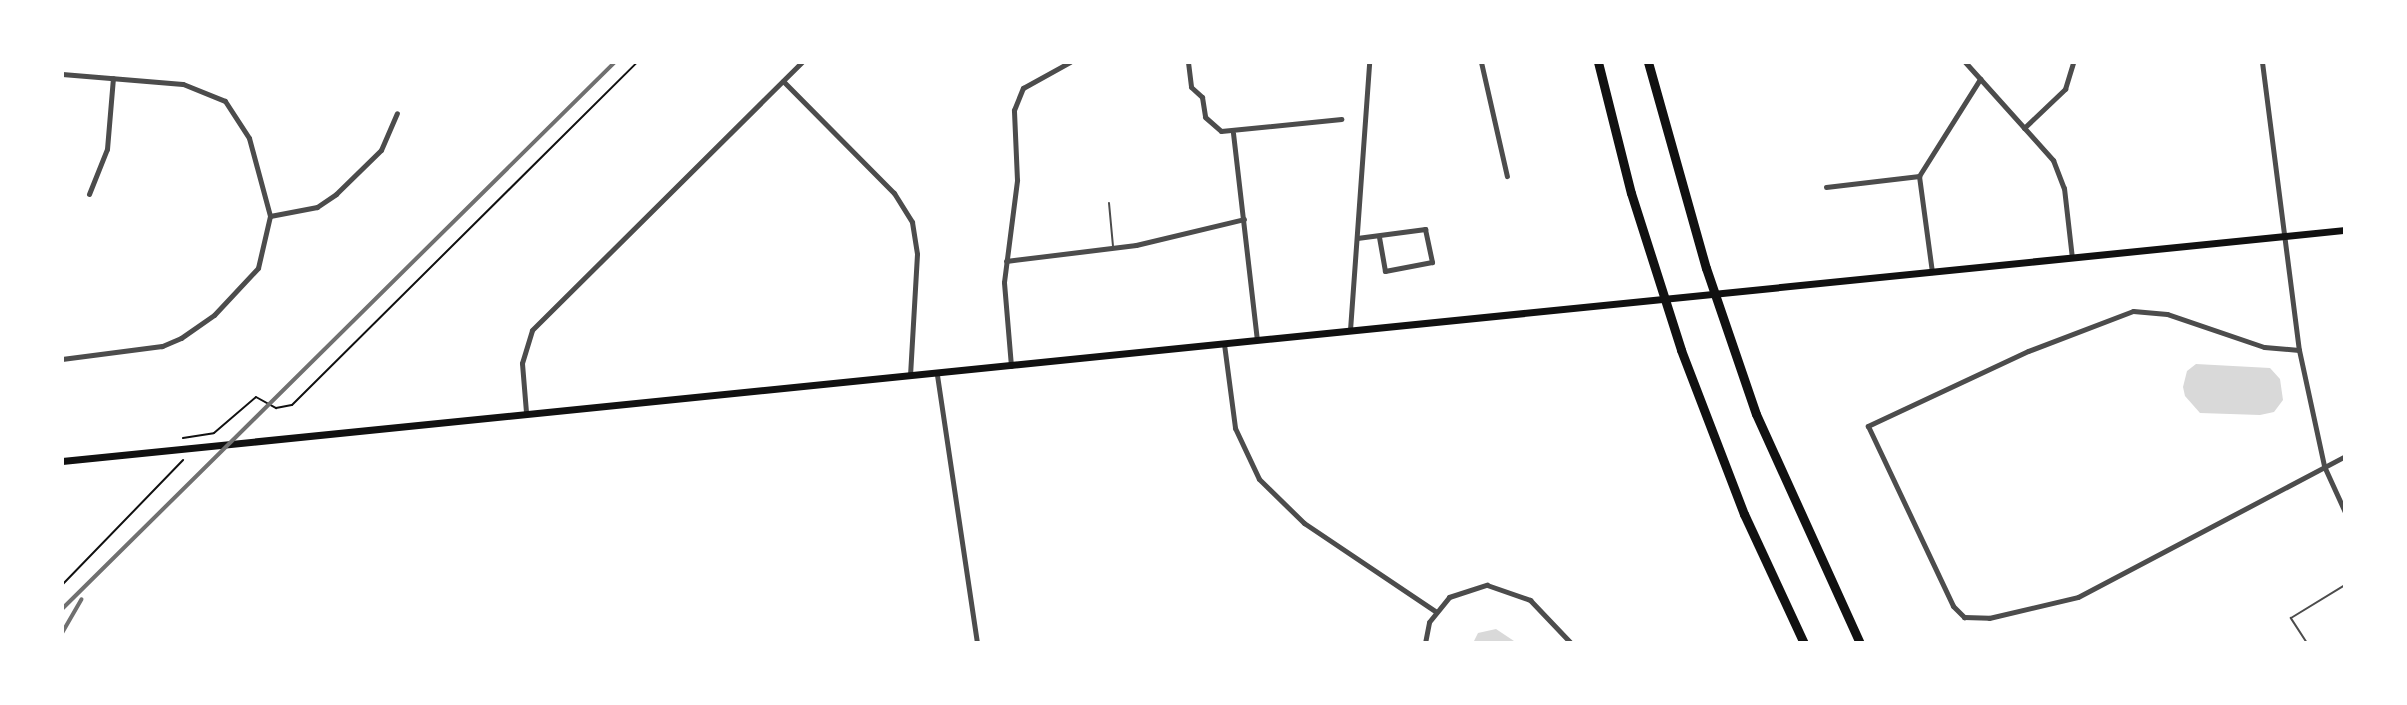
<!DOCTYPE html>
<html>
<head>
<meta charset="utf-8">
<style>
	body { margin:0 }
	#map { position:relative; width:2407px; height:705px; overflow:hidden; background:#fff; font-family:"Public Sans",sans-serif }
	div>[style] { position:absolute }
	.water>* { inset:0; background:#d9d9d9 }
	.path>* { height:2px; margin:-1px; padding:0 1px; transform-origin:1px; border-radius:1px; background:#111 }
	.service>* { height:2px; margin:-1px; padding:0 1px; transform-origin:1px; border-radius:1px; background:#4c4c4c }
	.minor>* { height:5px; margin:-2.5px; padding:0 2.5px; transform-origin:2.5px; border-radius:2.5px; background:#4c4c4c }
	.secondary>* { height:7px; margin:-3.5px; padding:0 3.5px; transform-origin:3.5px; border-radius:3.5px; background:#111 }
	.motorway>* { height:9px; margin:-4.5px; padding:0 4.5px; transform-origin:4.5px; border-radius:4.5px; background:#111 }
	.rail>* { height:4px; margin:-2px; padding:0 2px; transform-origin:2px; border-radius:2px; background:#707070 }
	span { translate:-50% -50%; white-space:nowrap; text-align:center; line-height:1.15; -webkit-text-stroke:8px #fff; paint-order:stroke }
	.frame { position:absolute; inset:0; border:64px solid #fff; pointer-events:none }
</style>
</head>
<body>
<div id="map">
	<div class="water">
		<i style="clip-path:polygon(2196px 364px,2270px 368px,2280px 379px,2283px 400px,2274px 412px,2260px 415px,2200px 413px,2185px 396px,2183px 387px,2187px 371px)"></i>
		<i style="clip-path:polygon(1496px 629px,1517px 643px,1473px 643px,1478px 633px)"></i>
	</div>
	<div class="path">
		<i style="left:183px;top:438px;width:31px;rotate:-9deg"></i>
		<i style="left:214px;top:433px;width:55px;rotate:-40.6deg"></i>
		<i style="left:256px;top:397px;width:23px;rotate:29deg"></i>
		<i style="left:276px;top:408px;width:16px;rotate:-11deg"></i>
		<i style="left:292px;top:405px;width:487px;rotate:-44.8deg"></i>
		<i style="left:62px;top:585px;width:174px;rotate:-45.9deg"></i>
	</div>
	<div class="service">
		<i style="left:1109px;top:203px;width:43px;rotate:84.7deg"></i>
		<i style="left:2307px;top:643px;width:30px;rotate:-123deg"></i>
		<i style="left:2291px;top:618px;width:63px;rotate:-31.4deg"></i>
	</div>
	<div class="minor">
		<i style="left:1188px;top:62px;width:25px;rotate:83deg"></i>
		<i style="left:1191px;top:87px;width:15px;rotate:42deg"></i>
		<i style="left:1202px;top:97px;width:20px;rotate:81deg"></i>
		<i style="left:1205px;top:117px;width:21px;rotate:41deg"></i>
		<i style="left:1221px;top:131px;width:121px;rotate:-5.7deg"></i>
		<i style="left:1481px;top:62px;width:117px;rotate:77.2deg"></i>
		<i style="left:1965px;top:62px;width:132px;rotate:48.1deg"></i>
		<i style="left:2053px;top:160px;width:30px;rotate:69deg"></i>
		<i style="left:2064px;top:188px;width:70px;rotate:83.5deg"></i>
		<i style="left:2262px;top:62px;width:290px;rotate:82.7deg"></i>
		<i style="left:2299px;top:350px;width:119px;rotate:77.8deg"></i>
		<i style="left:2324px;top:466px;width:51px;rotate:65.5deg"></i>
		<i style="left:62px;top:74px;width:121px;rotate:4.7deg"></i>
		<i style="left:183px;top:84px;width:45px;rotate:22deg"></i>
		<i style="left:225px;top:101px;width:44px;rotate:57deg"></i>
		<i style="left:249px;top:138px;width:81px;rotate:74.9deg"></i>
		<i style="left:270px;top:216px;width:53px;rotate:103deg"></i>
		<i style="left:258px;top:268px;width:64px;rotate:133.1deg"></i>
		<i style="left:214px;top:315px;width:40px;rotate:145.1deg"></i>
		<i style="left:181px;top:338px;width:21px;rotate:157deg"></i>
		<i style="left:162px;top:346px;width:101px;rotate:172.6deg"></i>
		<i style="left:783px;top:81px;width:158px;rotate:45.3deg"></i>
		<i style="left:894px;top:193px;width:34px;rotate:58deg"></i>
		<i style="left:912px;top:222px;width:32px;rotate:81deg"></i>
		<i style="left:917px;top:254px;width:122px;rotate:93.3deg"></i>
		<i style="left:2024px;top:128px;width:57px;rotate:-43.6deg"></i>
		<i style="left:2065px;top:89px;width:28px;rotate:-73deg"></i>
		<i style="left:1233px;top:133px;width:208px;rotate:83.4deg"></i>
		<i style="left:1919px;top:176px;width:97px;rotate:82.3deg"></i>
		<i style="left:1826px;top:187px;width:94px;rotate:-6.7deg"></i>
		<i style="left:1919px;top:176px;width:115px;rotate:-57.8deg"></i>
		<i style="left:89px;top:194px;width:48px;rotate:-68.2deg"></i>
		<i style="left:107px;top:149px;width:71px;rotate:-85.2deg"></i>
		<i style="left:270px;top:216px;width:48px;rotate:-10.8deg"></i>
		<i style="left:317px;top:207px;width:23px;rotate:-34deg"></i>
		<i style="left:336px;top:194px;width:63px;rotate:-44.4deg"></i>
		<i style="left:381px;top:150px;width:40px;rotate:-66.6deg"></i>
		<i style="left:1357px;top:238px;width:69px;rotate:-7.5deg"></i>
		<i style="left:1425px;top:229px;width:34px;rotate:78deg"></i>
		<i style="left:1432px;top:262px;width:48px;rotate:169.2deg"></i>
		<i style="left:1385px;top:271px;width:34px;rotate:-100deg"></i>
		<i style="left:1006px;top:261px;width:131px;rotate:-7deg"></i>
		<i style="left:1136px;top:245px;width:111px;rotate:-13.5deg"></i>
		<i style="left:1350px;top:330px;width:269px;rotate:-85.9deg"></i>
		<i style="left:1224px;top:344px;width:85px;rotate:82.5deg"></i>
		<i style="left:1235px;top:428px;width:56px;rotate:64.8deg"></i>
		<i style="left:1259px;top:479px;width:63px;rotate:44.4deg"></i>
		<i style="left:1304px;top:523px;width:158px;rotate:33.9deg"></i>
		<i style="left:2299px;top:350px;width:35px;rotate:-175deg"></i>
		<i style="left:2264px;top:347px;width:102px;rotate:-161.2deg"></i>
		<i style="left:2167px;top:314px;width:34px;rotate:-175deg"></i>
		<i style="left:2133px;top:311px;width:112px;rotate:159.1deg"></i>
		<i style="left:2028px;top:351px;width:177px;rotate:154.9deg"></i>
		<i style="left:1868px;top:426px;width:199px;rotate:64.7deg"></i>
		<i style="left:1953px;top:606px;width:16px;rotate:45deg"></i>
		<i style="left:1964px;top:617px;width:25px;rotate:2deg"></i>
		<i style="left:1989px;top:618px;width:91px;rotate:-13.3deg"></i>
		<i style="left:2078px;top:597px;width:302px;rotate:-27.8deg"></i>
		<i style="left:1011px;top:366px;width:84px;rotate:-94.8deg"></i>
		<i style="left:1004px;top:282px;width:103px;rotate:-82.7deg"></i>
		<i style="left:1017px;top:180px;width:70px;rotate:-92.5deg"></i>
		<i style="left:1014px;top:110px;width:24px;rotate:-68deg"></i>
		<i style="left:1023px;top:88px;width:54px;rotate:-29deg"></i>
		<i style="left:937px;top:375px;width:271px;rotate:81.5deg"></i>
		<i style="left:526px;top:412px;width:49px;rotate:-94.7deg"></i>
		<i style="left:522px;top:363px;width:34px;rotate:-73deg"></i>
		<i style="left:532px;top:330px;width:380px;rotate:-44.8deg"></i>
		<i style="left:1425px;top:643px;width:21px;rotate:-79deg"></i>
		<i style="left:1429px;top:622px;width:32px;rotate:-51deg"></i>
		<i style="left:1449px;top:597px;width:40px;rotate:-18deg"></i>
		<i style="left:1487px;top:585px;width:46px;rotate:19.2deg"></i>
		<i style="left:1530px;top:600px;width:59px;rotate:46.4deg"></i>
	</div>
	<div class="secondary">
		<i style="left:62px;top:461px;width:2295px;rotate:-5.78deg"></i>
	</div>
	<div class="motorway">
		<i style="left:1598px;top:62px;width:135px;rotate:75.9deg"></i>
		<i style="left:1631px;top:193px;width:165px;rotate:72.3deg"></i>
		<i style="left:1681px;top:350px;width:176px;rotate:69deg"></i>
		<i style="left:1744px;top:514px;width:142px;rotate:65.1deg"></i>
		<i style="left:1648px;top:62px;width:214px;rotate:74.3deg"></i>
		<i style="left:1706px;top:268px;width:154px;rotate:71.1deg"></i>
		<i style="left:1756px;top:414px;width:252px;rotate:65.6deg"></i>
	</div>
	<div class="rail">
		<i style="left:62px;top:609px;width:778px;rotate:-44.69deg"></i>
		<i style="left:62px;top:633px;width:39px;rotate:-60deg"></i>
	</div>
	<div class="frame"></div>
</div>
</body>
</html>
